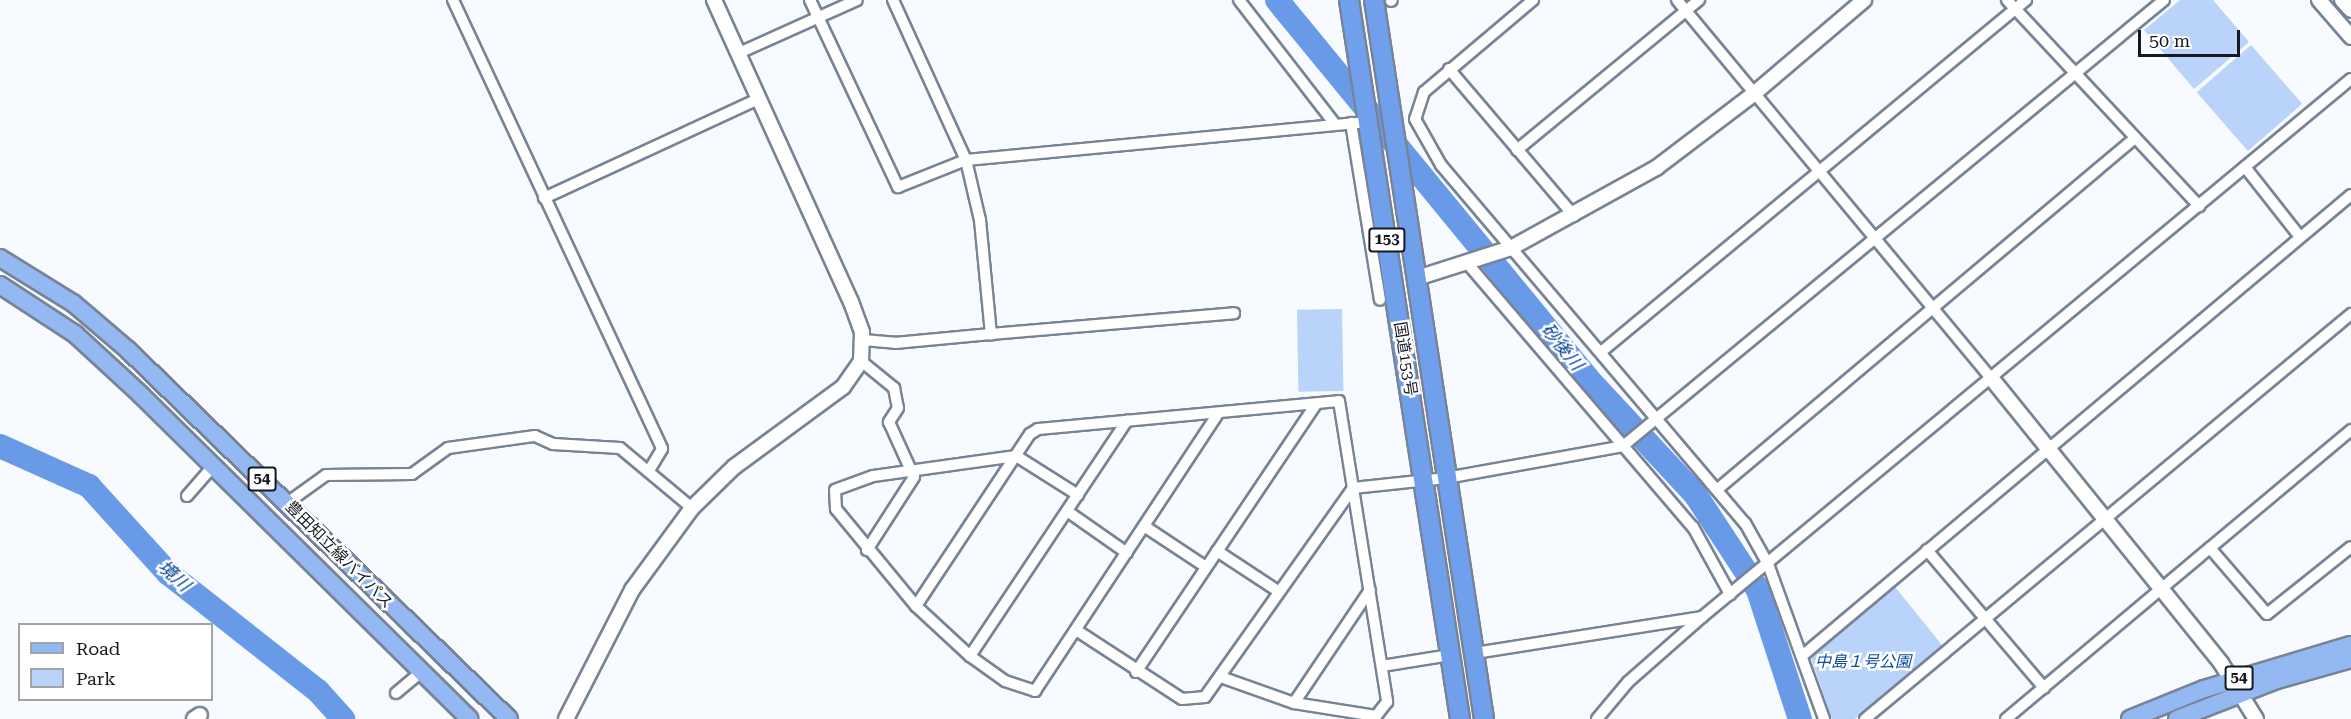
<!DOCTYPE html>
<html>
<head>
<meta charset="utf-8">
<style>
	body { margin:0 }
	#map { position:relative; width:2351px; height:719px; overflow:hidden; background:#f7fafe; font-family:"Roboto Serif","Noto Sans JP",serif }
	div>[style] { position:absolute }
	.green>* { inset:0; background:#bad3fb; transform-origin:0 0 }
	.river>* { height:24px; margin:-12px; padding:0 12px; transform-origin:12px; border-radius:12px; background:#699ae8 }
	.roads { filter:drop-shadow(2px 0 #788496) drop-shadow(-2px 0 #788496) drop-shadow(0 2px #788496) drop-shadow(0 -2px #788496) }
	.minor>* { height:10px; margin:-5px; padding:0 5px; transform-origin:5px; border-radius:5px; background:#fff }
	.tertiary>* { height:14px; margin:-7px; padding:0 7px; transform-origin:7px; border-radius:7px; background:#fff }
	.primary>* { height:16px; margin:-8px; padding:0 8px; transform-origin:8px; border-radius:8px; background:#94b8f1 }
	.trunk>* { height:18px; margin:-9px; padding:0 9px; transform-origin:9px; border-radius:9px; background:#70a0ec }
	span { translate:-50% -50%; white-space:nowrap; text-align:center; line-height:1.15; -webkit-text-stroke:5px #fff; paint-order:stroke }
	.shield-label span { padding:2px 4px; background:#fff; border:2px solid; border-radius:4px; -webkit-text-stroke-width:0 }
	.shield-label { font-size:15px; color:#151a21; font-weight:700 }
	.street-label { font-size:16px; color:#151a21 }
	.park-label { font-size:16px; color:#0b4ba4; font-style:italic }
	.water-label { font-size:18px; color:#004199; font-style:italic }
	.legend { position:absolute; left:18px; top:623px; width:195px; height:78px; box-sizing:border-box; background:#fff; border:2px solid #a1a3a6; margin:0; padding:8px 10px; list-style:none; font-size:18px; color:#151a21 }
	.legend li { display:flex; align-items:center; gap:12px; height:30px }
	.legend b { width:30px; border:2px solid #a1a3a6 }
	.scale { position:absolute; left:2138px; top:30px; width:102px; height:27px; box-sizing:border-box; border:3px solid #151a21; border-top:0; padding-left:8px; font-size:18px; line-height:21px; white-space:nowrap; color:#151a21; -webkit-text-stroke:4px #fff; paint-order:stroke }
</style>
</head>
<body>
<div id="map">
	<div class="green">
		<i style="clip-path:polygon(2180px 0,2213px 0,2249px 42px,2194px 89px,2144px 30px)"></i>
		<i style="left:2251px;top:45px;width:78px;height:72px;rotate:49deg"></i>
		<i style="left:1342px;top:309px;width:82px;height:45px;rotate:89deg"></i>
		<i style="clip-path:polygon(1895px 587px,1942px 645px,1855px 719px,1832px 719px,1810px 655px)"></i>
	</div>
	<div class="river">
		<i style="left:1277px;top:0;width:490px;rotate:50.6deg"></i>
		<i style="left:1588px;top:379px;width:157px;rotate:47.1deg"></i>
		<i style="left:1695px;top:494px;width:115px;rotate:56.7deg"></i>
		<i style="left:1758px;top:590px;width:136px;rotate:72deg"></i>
		<i style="left:0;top:446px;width:98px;rotate:24.2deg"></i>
		<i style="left:89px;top:486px;width:118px;rotate:47.8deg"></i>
		<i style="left:168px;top:573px;width:191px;rotate:38.2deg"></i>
		<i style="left:318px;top:691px;width:38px;rotate:48deg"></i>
	</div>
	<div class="roads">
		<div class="minor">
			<i style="left:453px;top:0;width:495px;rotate:65deg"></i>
			<i style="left:662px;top:449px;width:26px;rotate:121deg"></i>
			<i style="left:810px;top:0;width:207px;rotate:64.8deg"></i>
			<i style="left:898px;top:187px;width:73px;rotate:-21.7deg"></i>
			<i style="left:966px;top:160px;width:406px;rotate:-5.4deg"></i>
			<i style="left:893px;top:0;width:176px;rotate:65.5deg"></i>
			<i style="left:966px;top:160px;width:62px;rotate:76.9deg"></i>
			<i style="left:980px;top:220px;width:115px;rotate:84.5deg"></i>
			<i style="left:991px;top:334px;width:244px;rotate:-4.9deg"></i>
			<i style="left:1239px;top:0;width:157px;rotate:52.3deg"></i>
			<i style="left:1533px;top:0;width:143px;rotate:139.8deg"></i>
			<i style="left:1424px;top:92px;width:28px;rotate:108deg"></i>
			<i style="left:1415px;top:119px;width:53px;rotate:60.5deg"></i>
			<i style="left:1441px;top:165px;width:470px;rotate:49.7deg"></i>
			<i style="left:1745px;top:523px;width:47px;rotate:60.7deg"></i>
			<i style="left:1768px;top:564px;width:165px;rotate:70.1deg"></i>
			<i style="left:1677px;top:0;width:493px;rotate:50.3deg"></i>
			<i style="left:2007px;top:0;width:282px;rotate:47deg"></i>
			<i style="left:1391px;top:1px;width:1px;rotate:-45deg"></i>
			<i style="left:739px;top:53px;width:129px;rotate:-24.2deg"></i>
			<i style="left:1449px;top:69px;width:193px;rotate:49.6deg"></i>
			<i style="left:1351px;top:123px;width:179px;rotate:80.7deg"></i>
			<i style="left:1517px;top:150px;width:236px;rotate:-39.5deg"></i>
			<i style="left:2245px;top:167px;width:89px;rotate:51.8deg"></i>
			<i style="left:544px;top:198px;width:236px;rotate:-24.8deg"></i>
			<i style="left:1468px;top:264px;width:346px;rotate:49.5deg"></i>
			<i style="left:1693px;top:527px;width:77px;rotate:61.1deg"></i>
			<i style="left:863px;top:340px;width:32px;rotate:5deg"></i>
			<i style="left:895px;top:343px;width:96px;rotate:-5.4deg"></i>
			<i style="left:1601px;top:352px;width:552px;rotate:-39.63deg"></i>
			<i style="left:861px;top:361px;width:43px;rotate:39.3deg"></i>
			<i style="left:894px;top:388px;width:20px;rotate:79deg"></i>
			<i style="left:898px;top:408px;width:17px;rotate:123deg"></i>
			<i style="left:889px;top:422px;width:60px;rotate:65.6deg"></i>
			<i style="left:914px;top:477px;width:87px;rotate:122.8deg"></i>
			<i style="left:1719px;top:488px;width:544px;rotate:-40.08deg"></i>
			<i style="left:1078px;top:495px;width:73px;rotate:-147.8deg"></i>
			<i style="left:1016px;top:456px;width:144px;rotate:172deg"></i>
			<i style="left:873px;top:476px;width:40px;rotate:159.8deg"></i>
			<i style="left:835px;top:490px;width:19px;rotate:87deg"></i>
			<i style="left:836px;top:509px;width:126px;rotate:50.5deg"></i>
			<i style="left:916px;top:606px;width:74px;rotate:42.8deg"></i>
			<i style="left:970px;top:656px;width:43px;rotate:35.5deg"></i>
			<i style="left:1005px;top:681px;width:32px;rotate:18deg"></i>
			<i style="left:1035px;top:691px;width:331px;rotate:-56.6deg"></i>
			<i style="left:187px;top:496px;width:41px;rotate:-48.9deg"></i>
			<i style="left:287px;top:503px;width:48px;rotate:-35.7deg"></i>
			<i style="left:326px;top:475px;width:86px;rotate:-0.7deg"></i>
			<i style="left:412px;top:474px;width:44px;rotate:-35.8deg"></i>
			<i style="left:448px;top:448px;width:88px;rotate:-7.9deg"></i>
			<i style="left:535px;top:436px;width:20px;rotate:24deg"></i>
			<i style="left:553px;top:444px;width:67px;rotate:3.4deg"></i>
			<i style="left:620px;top:448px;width:94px;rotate:39.8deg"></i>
			<i style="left:1067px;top:511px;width:73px;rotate:35deg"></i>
			<i style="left:1144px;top:526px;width:74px;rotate:33.5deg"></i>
			<i style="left:2210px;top:548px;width:184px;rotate:-39.9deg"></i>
			<i style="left:1927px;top:550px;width:181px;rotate:49.7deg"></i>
			<i style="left:1217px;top:551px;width:73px;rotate:33.3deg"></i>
			<i style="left:916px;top:606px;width:206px;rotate:-56.5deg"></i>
			<i style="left:1030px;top:434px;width:9px;rotate:-32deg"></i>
			<i style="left:1038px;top:429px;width:302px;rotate:-5.3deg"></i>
			<i style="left:1339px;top:401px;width:305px;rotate:80.9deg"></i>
			<i style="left:1387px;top:702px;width:18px;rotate:128deg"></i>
			<i style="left:1376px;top:716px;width:83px;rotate:-171deg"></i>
			<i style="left:1294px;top:703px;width:77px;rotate:-160.4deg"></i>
			<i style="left:1076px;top:630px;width:126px;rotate:33.1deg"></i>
			<i style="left:1182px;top:699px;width:23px;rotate:-5deg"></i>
			<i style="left:1205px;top:697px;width:256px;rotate:-54.7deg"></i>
			<i style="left:1353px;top:488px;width:94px;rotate:-6.1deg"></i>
			<i style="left:1446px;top:478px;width:180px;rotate:-10.2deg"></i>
			<i style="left:1623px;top:446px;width:701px;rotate:-39.5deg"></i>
			<i style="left:1475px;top:653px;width:230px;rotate:-9deg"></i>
			<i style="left:970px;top:656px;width:283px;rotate:-56.3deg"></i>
			<i style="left:1802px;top:656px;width:717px;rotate:-40.02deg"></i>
			<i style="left:1382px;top:666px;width:69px;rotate:-9.2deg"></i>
			<i style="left:1136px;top:672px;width:323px;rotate:-56.1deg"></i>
			<i style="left:396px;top:693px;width:33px;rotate:-40deg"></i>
			<i style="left:1294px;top:703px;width:136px;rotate:-56.1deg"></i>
			<i style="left:1597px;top:719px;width:48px;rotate:-50deg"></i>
			<i style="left:1628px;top:682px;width:98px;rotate:-41.3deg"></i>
			<i style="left:1702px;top:617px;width:843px;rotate:-39.66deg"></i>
			<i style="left:1865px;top:719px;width:633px;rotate:-39.81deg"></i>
			<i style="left:2006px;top:719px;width:266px;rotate:-40deg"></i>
			<i style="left:2210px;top:548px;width:87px;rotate:49.2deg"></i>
			<i style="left:2267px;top:614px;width:107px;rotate:-38.6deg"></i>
		</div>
		<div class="tertiary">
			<i style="left:2319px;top:0;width:49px;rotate:49.1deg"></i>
			<i style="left:2342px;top:0;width:13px;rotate:48deg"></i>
			<i style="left:1417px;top:278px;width:99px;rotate:-17.7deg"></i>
			<i style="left:1511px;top:248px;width:166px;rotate:-28.9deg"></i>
			<i style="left:1656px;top:168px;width:126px;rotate:-37.2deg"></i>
			<i style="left:1756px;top:92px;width:142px;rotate:-40.4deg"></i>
			<i style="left:1992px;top:379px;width:365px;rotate:51.1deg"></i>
			<i style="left:2221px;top:663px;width:66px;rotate:58deg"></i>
			<i style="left:194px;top:719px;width:7px;rotate:-34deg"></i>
			<i style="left:566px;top:719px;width:145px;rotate:-62.9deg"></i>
			<i style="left:632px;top:590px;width:102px;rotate:-53.8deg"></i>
			<i style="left:692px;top:508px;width:59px;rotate:-44.3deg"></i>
			<i style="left:734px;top:467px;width:135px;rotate:-36.3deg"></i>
			<i style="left:843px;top:387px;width:32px;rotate:-55deg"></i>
			<i style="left:861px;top:361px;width:29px;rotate:-88deg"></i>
			<i style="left:862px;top:332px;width:32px;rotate:-110deg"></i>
			<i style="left:851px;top:302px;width:332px;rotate:-114.4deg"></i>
		</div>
		<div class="primary">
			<i style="left:0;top:258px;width:86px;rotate:31.7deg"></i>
			<i style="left:73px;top:303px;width:72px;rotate:40.5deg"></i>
			<i style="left:128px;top:350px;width:530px;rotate:44.08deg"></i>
			<i style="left:0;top:285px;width:90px;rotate:33.2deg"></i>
			<i style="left:75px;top:334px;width:90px;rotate:42.7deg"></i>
			<i style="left:141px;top:395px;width:461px;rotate:44.6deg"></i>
			<i style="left:2130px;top:719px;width:80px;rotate:-22.1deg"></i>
			<i style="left:2204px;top:689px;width:153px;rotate:-16.7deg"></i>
			<i style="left:2177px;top:719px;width:107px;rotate:-21.3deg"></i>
			<i style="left:2277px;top:680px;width:77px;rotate:-15.8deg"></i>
		</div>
		<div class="trunk">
			<i style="left:1349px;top:0;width:728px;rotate:81.22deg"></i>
			<i style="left:1374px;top:0;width:727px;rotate:81.3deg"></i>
		</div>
	</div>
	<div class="shield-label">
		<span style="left:1387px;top:240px">153</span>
		<span style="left:262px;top:479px">54</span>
		<span style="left:2239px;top:678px">54</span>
	</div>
	<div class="street-label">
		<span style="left:1405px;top:359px;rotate:81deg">国道153号</span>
		<span style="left:339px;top:555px;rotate:45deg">豊田知立線バイパス</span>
	</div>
	<div class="park-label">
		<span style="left:1863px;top:662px">中島１号公園</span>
	</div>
	<div class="water-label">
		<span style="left:1562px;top:347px;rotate:51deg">砂後川</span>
		<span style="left:174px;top:576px;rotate:42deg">境川</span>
	</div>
	<ul class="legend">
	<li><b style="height:8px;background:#94b8f1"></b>Road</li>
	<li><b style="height:16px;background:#bad3fb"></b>Park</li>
	</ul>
	<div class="scale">50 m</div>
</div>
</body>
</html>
